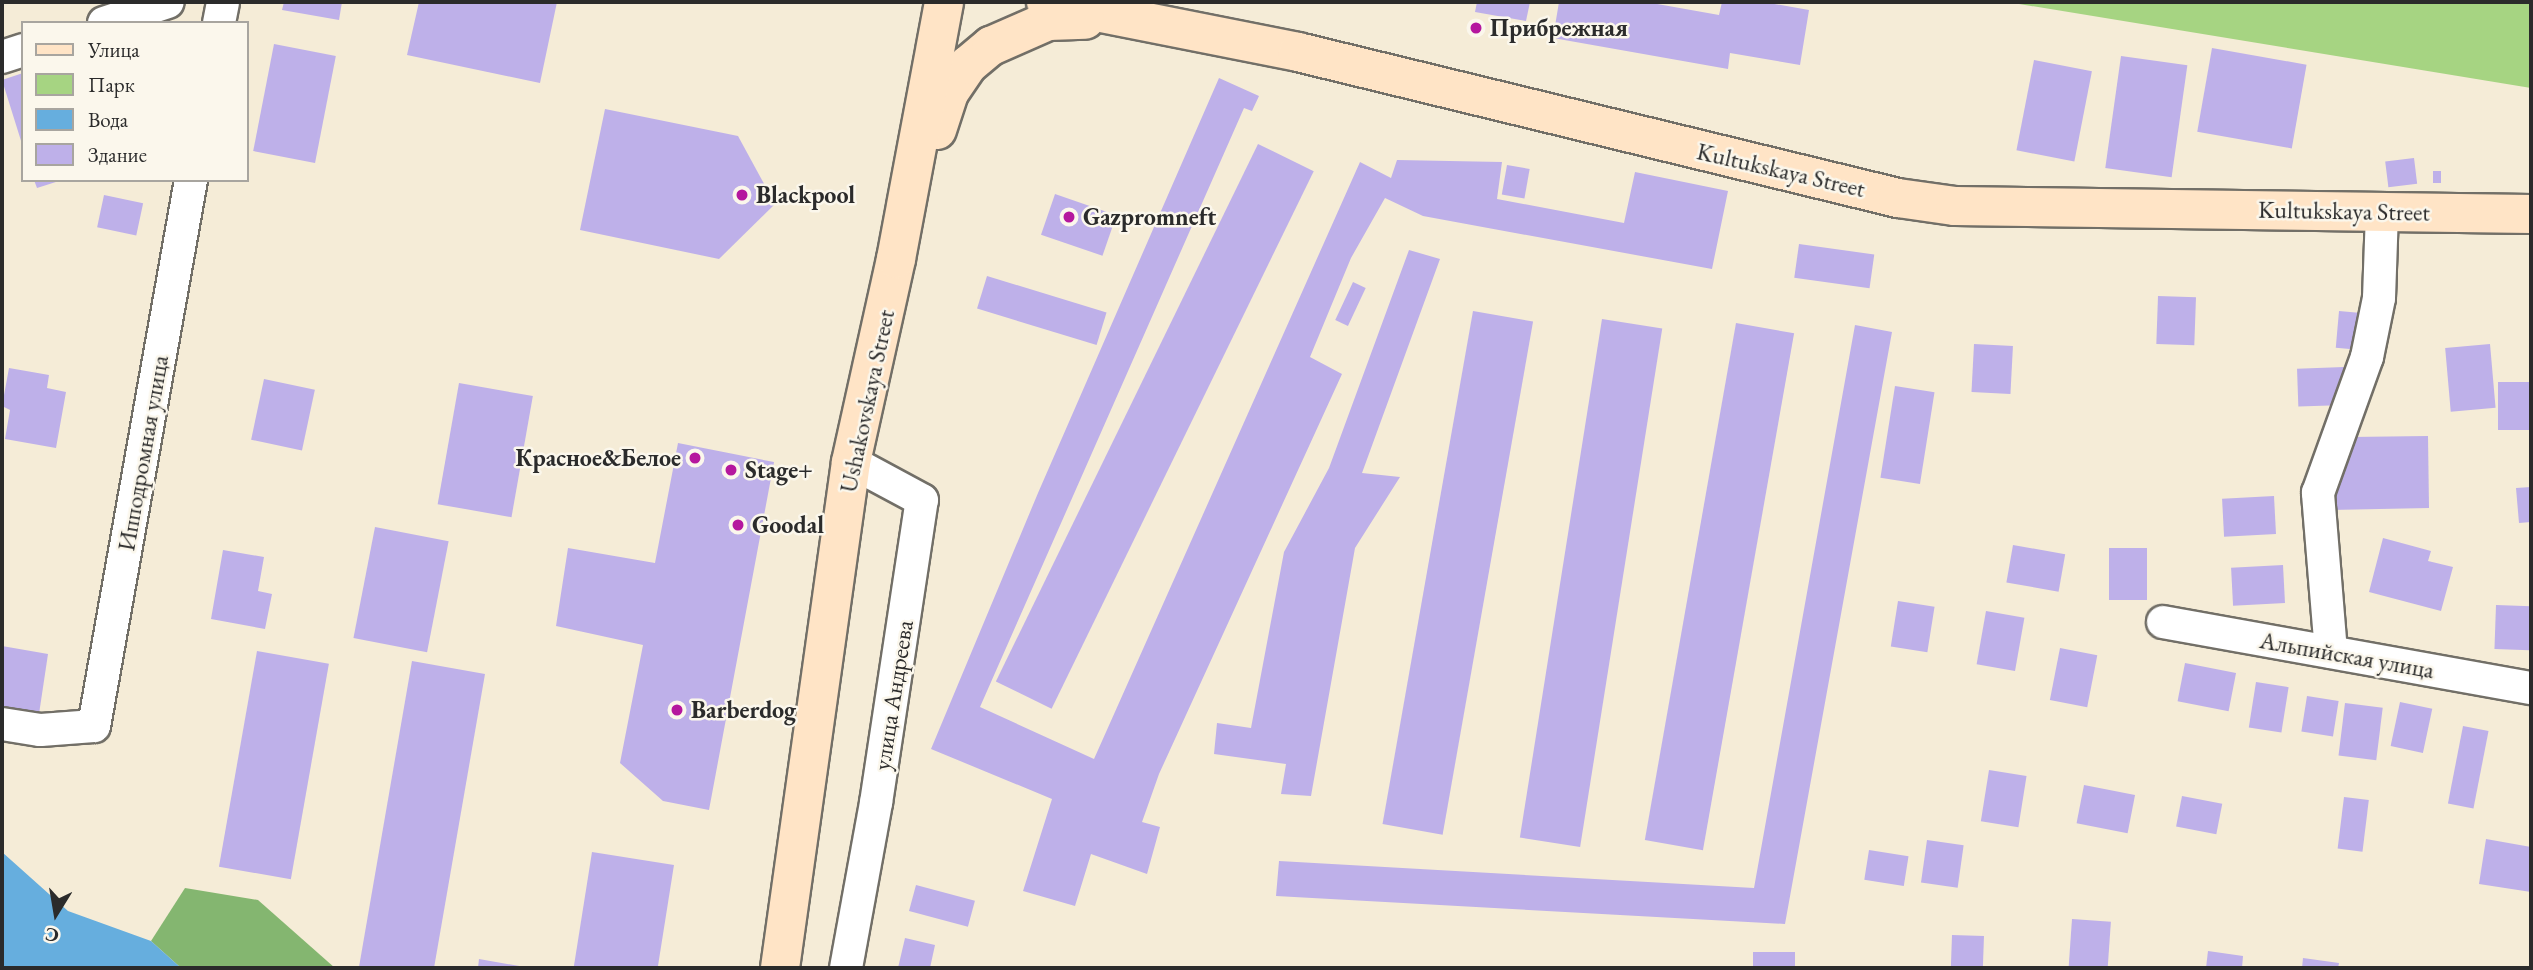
<!DOCTYPE html>
<html>
<head>
<meta charset="utf-8">
<style>
	body { margin:0 }
	#map { position:relative; width:2533px; height:970px; overflow:hidden; background:#f5ecd7; font-family:"EB Garamond",serif }
	div>[style] { position:absolute }
	.green>* { inset:0; background:#a6d482 }
	.forest>* { inset:0; background:#84b670 }
	.water>* { inset:0; background:#66aede }
	.building>* { inset:0; background:#beb0e9; transform-origin:0 0 }
	.roads { filter:drop-shadow(2px 0 #726f67) drop-shadow(-2px 0 #726f67) drop-shadow(0 2px #726f67) drop-shadow(0 -2px #726f67) }
	.minor>* { height:32px; margin:-16px; padding:0 16px; transform-origin:16px; border-radius:16px; background:#fff }
	.secondary>* { height:38px; margin:-19px; padding:0 19px; transform-origin:19px; border-radius:19px; background:#ffe4c6 }
	.dots>* { width:19px; height:19px; translate:-50% -50%; box-sizing:border-box; border:4px solid #fbf7ec; border-radius:50% }
	span { translate:-50% -50%; white-space:nowrap; text-align:center; line-height:1.15; -webkit-text-stroke:5px #fbf7ec; paint-order:stroke }
	.poi-label { font-size:24px; color:#2b2b2b; font-weight:700 }
	.left { translate:0 -50%; text-align:left }
	.right { translate:-100% -50%; text-align:right }
	.street-label { font-size:24px; color:#2b2b2b }
	.frame { position:absolute; inset:0; border:4px solid #2b2b2b; pointer-events:none }
	.legend { position:absolute; left:21px; top:21px; width:228px; height:161px; box-sizing:border-box; background:#fbf7ec; border:2px solid #a8a59f; margin:0; padding:9px 12px; list-style:none; font-size:21px; color:#2b2b2b }
	.legend li { display:flex; align-items:center; gap:14px; height:35px }
	.legend b { width:35px; border:2px solid #a8a59f }
	.north { position:absolute; left:21px; top:879px; width:70px; height:70px; -webkit-text-stroke:5px #fbf7ec; paint-order:stroke; rotate:191deg; font-size:19px; font-weight:700; line-height:28px; text-align:center; color:#2b2b2b }
	.north::after { content:''; display:block; margin:auto; width:24px; height:32px; background:#2b2b2b; clip-path:polygon(50% 0,100% 100%,50% 72%,0 100%) }
</style>
</head>
<body>
<div id="map">
	<div class="green">
		<i style="clip-path:polygon(2007px 2px,2531px 2px,2531px 88px)"></i>
	</div>
	<div class="forest">
		<i style="clip-path:polygon(185px 888px,258px 900px,335px 968px,181px 968px,151px 941px)"></i>
	</div>
	<div class="water">
		<i style="clip-path:polygon(2px 852px,68px 911px,151px 941px,181px 968px,2px 968px)"></i>
	</div>
	<div class="building">
		<i style="clip-path:polygon(284px 2px,342px 2px,339px 20px,282px 10px)"></i>
		<i style="clip-path:polygon(419px 2px,557px 2px,540px 83px,407px 55px)"></i>
		<i style="clip-path:polygon(1477px 2px,1530px 2px,1526px 21px,1475px 12px)"></i>
		<i style="clip-path:polygon(1559px 2px,1646px 2px,1719px 15px,1722px 2px,1763px 2px,1809px 10px,1800px 65px,1730px 53px,1728px 69px,1553px 38px)"></i>
		<i style="left:274px;top:44px;width:63px;height:109px;rotate:11deg"></i>
		<i style="left:2212px;top:48px;width:96px;height:85px;rotate:10deg"></i>
		<i style="left:2121px;top:56px;width:67px;height:113px;rotate:8deg"></i>
		<i style="left:2034px;top:60px;width:59px;height:92px;rotate:11deg"></i>
		<i style="clip-path:polygon(23px 73px,23px 144px,22px 144px,2px 80px)"></i>
		<i style="clip-path:polygon(1219px 78px,1259px 96px,1252px 111px,1244px 108px,980px 707px,1094px 759px,1360px 162px,1391px 178px,1397px 160px,1502px 162px,1497px 199px,1624px 223px,1635px 172px,1728px 191px,1712px 269px,1423px 216px,1385px 198px,1351px 258px,1310px 357px,1342px 374px,1159px 774px,1142px 822px,1160px 827px,1147px 874px,1091px 854px,1075px 906px,1023px 891px,1052px 799px,931px 749px,1038px 493px)"></i>
		<i style="clip-path:polygon(605px 109px,738px 136px,775px 204px,719px 259px,580px 230px)"></i>
		<i style="left:1258px;top:144px;width:62px;height:598px;rotate:26deg"></i>
		<i style="left:2414px;top:158px;width:26px;height:29px;rotate:83deg"></i>
		<i style="left:1507px;top:165px;width:23px;height:30px;rotate:10deg"></i>
		<i style="left:2433px;top:171px;width:8px;height:12px"></i>
		<i style="clip-path:polygon(34px 180px,59px 180px,59px 181px,37px 188px)"></i>
		<i style="left:1055px;top:194px;width:65px;height:43px;rotate:19deg"></i>
		<i style="left:104px;top:195px;width:40px;height:33px;rotate:12deg"></i>
		<i style="left:1799px;top:244px;width:76px;height:34px;rotate:8deg"></i>
		<i style="clip-path:polygon(1409px 250px,1440px 259px,1362px 473px,1400px 477px,1355px 548px,1311px 796px,1281px 794px,1286px 764px,1214px 754px,1217px 723px,1251px 728px,1284px 552px,1329px 468px)"></i>
		<i style="left:987px;top:276px;width:125px;height:34px;rotate:17deg"></i>
		<i style="left:1353px;top:282px;width:14px;height:42px;rotate:25deg"></i>
		<i style="left:2158px;top:296px;width:38px;height:48px;rotate:2deg"></i>
		<i style="left:1473px;top:311px;width:61px;height:521px;rotate:10deg"></i>
		<i style="left:2339px;top:311px;width:25px;height:37px;rotate:5deg"></i>
		<i style="left:1602px;top:319px;width:61px;height:525px;rotate:9deg"></i>
		<i style="left:1736px;top:323px;width:59px;height:525px;rotate:10deg"></i>
		<i style="clip-path:polygon(1855px 325px,1892px 332px,1785px 924px,1276px 896px,1279px 861px,1754px 888px)"></i>
		<i style="left:1974px;top:344px;width:39px;height:48px;rotate:3deg"></i>
		<i style="left:2490px;top:344px;width:64px;height:45px;rotate:85deg"></i>
		<i style="left:2344px;top:367px;width:38px;height:47px;rotate:88deg"></i>
		<i style="clip-path:polygon(9px 368px,49px 375px,47px 388px,66px 392px,56px 448px,5px 439px,10px 410px,2px 406px)"></i>
		<i style="left:264px;top:379px;width:52px;height:62px;rotate:12deg"></i>
		<i style="left:2531px;top:382px;width:48px;height:33px;rotate:90deg"></i>
		<i style="left:459px;top:383px;width:75px;height:123px;rotate:10deg"></i>
		<i style="left:1895px;top:386px;width:40px;height:93px;rotate:9deg"></i>
		<i style="clip-path:polygon(2428px 436px,2429px 508px,2330px 510px,2350px 437px)"></i>
		<i style="clip-path:polygon(678px 443px,774px 462px,709px 810px,663px 801px,620px 763px,643px 645px,556px 626px,568px 548px,655px 563px)"></i>
		<i style="clip-path:polygon(2531px 487px,2531px 522px,2519px 523px,2516px 488px)"></i>
		<i style="left:2274px;top:496px;width:38px;height:52px;rotate:87deg"></i>
		<i style="left:375px;top:527px;width:75px;height:113px;rotate:11deg"></i>
		<i style="clip-path:polygon(2383px 538px,2431px 551px,2428px 561px,2453px 567px,2441px 611px,2369px 592px)"></i>
		<i style="left:2013px;top:545px;width:53px;height:38px;rotate:10deg"></i>
		<i style="left:2109px;top:548px;width:38px;height:52px"></i>
		<i style="clip-path:polygon(223px 550px,264px 557px,258px 591px,272px 594px,265px 629px,211px 619px)"></i>
		<i style="left:2283px;top:565px;width:38px;height:52px;rotate:87deg"></i>
		<i style="left:1898px;top:601px;width:37px;height:46px;rotate:9deg"></i>
		<i style="left:2496px;top:605px;width:35px;height:44px;rotate:2deg"></i>
		<i style="left:1986px;top:611px;width:39px;height:54px;rotate:10deg"></i>
		<i style="clip-path:polygon(2px 646px,48px 654px,39px 714px,2px 708px)"></i>
		<i style="left:2060px;top:648px;width:38px;height:53px;rotate:11deg"></i>
		<i style="left:257px;top:651px;width:73px;height:219px;rotate:10deg"></i>
		<i style="clip-path:polygon(412px 661px,485px 674px,434px 968px,364px 968px,359px 967px)"></i>
		<i style="left:2185px;top:663px;width:52px;height:39px;rotate:11deg"></i>
		<i style="left:2256px;top:682px;width:33px;height:46px;rotate:9deg"></i>
		<i style="left:2307px;top:696px;width:32px;height:36px;rotate:9deg"></i>
		<i style="left:2400px;top:702px;width:33px;height:45px;rotate:12deg"></i>
		<i style="left:2345px;top:703px;width:38px;height:53px;rotate:7deg"></i>
		<i style="left:2463px;top:726px;width:26px;height:79px;rotate:11deg"></i>
		<i style="left:1989px;top:770px;width:38px;height:52px;rotate:9deg"></i>
		<i style="left:2084px;top:785px;width:52px;height:39px;rotate:11deg"></i>
		<i style="left:2182px;top:796px;width:41px;height:31px;rotate:11deg"></i>
		<i style="left:2344px;top:797px;width:25px;height:52px;rotate:7deg"></i>
		<i style="clip-path:polygon(2486px 839px,2531px 847px,2531px 892px,2479px 884px)"></i>
		<i style="left:1927px;top:840px;width:37px;height:43px;rotate:8deg"></i>
		<i style="left:1869px;top:850px;width:40px;height:30px;rotate:9deg"></i>
		<i style="left:592px;top:852px;width:83px;height:118px;rotate:9deg"></i>
		<i style="left:916px;top:885px;width:61px;height:27px;rotate:15deg"></i>
		<i style="left:2072px;top:919px;width:39px;height:49px;rotate:4deg"></i>
		<i style="left:1952px;top:935px;width:32px;height:33px;rotate:2deg"></i>
		<i style="clip-path:polygon(905px 938px,935px 945px,930px 968px,898px 968px)"></i>
		<i style="clip-path:polygon(2208px 951px,2243px 956px,2242px 968px,2206px 968px)"></i>
		<i style="left:1753px;top:952px;width:42px;height:16px"></i>
		<i style="clip-path:polygon(2303px 958px,2339px 963px,2338px 968px,2302px 968px)"></i>
		<i style="clip-path:polygon(479px 959px,525px 967px,525px 968px,478px 968px)"></i>
	</div>
	<div class="roads">
		<div class="minor">
			<i style="left:104px;top:23px;width:67px;rotate:-18.2deg"></i>
			<i style="left:219px;top:23px;width:21px;rotate:-79deg"></i>
			<i style="left:2px;top:57px;width:22px;rotate:-18deg"></i>
			<i style="left:2163px;top:622px;width:374px;rotate:10.2deg"></i>
			<i style="left:2331px;top:652px;width:160px;rotate:-94.7deg"></i>
			<i style="left:2318px;top:493px;width:145px;rotate:-70.2deg"></i>
			<i style="left:2367px;top:357px;width:60px;rotate:-78.5deg"></i>
			<i style="left:2379px;top:298px;width:86px;rotate:-88deg"></i>
			<i style="left:2px;top:724px;width:39px;rotate:9deg"></i>
			<i style="left:41px;top:730px;width:53px;rotate:-4.3deg"></i>
			<i style="left:94px;top:726px;width:555px;rotate:-79.93deg"></i>
			<i style="left:846px;top:968px;width:168px;rotate:-79.7deg"></i>
			<i style="left:876px;top:803px;width:306px;rotate:-81.4deg"></i>
			<i style="left:922px;top:500px;width:81px;rotate:-151.8deg"></i>
		</div>
		<div class="secondary">
			<i style="left:1046px;top:2px;width:257px;rotate:11.2deg"></i>
			<i style="left:1298px;top:52px;width:618px;rotate:13.68deg"></i>
			<i style="left:1898px;top:198px;width:58px;rotate:8deg"></i>
			<i style="left:1955px;top:206px;width:576px;rotate:0.8deg"></i>
			<i style="left:937px;top:130px;width:39px;rotate:-72deg"></i>
			<i style="left:949px;top:93px;width:34px;rotate:-56deg"></i>
			<i style="left:968px;top:65px;width:30px;rotate:-40deg"></i>
			<i style="left:991px;top:46px;width:62px;rotate:-23.7deg"></i>
			<i style="left:1048px;top:21px;width:37px;rotate:-2deg"></i>
			<i style="left:780px;top:968px;width:511px;rotate:-82.01deg"></i>
			<i style="left:851px;top:462px;width:208px;rotate:-77.5deg"></i>
			<i style="left:896px;top:259px;width:261px;rotate:-79.4deg"></i>
		</div>
	</div>
	<div class="dots">
		<i style="left:1476px;top:28px;background:#b5179e"></i>
		<i style="left:742px;top:195px;background:#b5179e"></i>
		<i style="left:1069px;top:217px;background:#b5179e"></i>
		<i style="left:695px;top:458px;background:#b5179e"></i>
		<i style="left:731px;top:470px;background:#b5179e"></i>
		<i style="left:738px;top:525px;background:#b5179e"></i>
		<i style="left:677px;top:710px;background:#b5179e"></i>
	</div>
	<div class="poi-label">
		<span class="left" style="left:1490px;top:28px">Прибрежная</span>
		<span class="left" style="left:756px;top:195px">Blackpool</span>
		<span class="left" style="left:1083px;top:217px">Gazpromneft</span>
		<span class="right" style="left:681px;top:458px">Красное&amp;Белое</span>
		<span class="left" style="left:745px;top:470px">Stage+</span>
		<span class="left" style="left:752px;top:525px">Goodal</span>
		<span class="left" style="left:691px;top:710px">Barberdog</span>
	</div>
	<div class="street-label">
		<span style="left:1781px;top:170px;rotate:13deg">Kultukskaya Street</span>
		<span style="left:2344px;top:211px;rotate:1deg">Kultukskaya Street</span>
		<span style="left:867px;top:401px;rotate:-78deg">Ushakovskaya Street</span>
		<span style="left:143px;top:453px;rotate:-80deg">Ипподромная улица</span>
		<span style="left:2347px;top:655px;rotate:10deg">Альпийская улица</span>
		<span style="left:893px;top:695px;rotate:-81deg">улица Андреева</span>
	</div>
	<div class="frame"></div>
	<ul class="legend">
	<li><b style="height:9px;background:#ffe4c6"></b>Улица</li>
	<li><b style="height:19px;background:#a6d482"></b>Парк</li>
	<li><b style="height:19px;background:#66aede"></b>Вода</li>
	<li><b style="height:19px;background:#beb0e9"></b>Здание</li>
	</ul>
	<div class="north">С</div>
</div>
</body>
</html>
